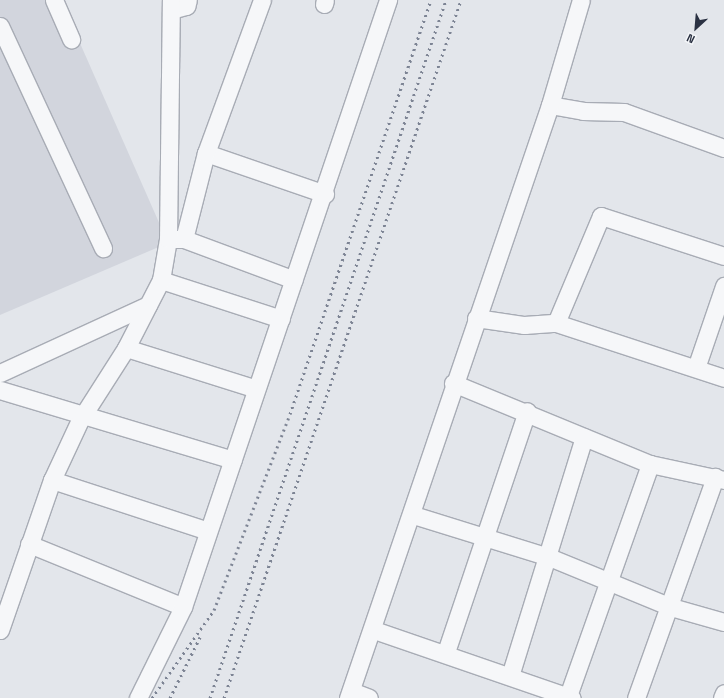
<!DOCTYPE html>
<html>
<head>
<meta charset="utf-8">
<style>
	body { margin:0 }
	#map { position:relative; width:724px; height:698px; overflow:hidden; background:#e3e6eb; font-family:"Space Grotesk",sans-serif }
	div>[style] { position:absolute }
	.built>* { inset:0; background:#d2d5dd }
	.roads { filter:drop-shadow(1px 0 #a8acb5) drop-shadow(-1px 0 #a8acb5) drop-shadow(0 1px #a8acb5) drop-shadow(0 -1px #a8acb5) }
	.minor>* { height:17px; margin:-8.5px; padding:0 8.5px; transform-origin:8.5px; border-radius:8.5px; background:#f6f7f9 }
	.rail>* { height:3px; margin-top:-1.5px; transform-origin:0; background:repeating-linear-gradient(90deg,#7d8494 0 2px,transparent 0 6px) }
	span { translate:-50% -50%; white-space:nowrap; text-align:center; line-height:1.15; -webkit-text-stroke:4px #f3f5f8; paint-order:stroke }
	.north { position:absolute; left:676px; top:8px; width:40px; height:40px; -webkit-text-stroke:3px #f3f5f8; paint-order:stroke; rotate:206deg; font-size:11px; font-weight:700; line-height:16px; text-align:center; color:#2b3243 }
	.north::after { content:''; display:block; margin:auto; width:14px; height:18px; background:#2b3243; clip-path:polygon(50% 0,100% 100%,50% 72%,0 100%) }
</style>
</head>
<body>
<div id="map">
	<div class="built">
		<i style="clip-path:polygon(0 0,61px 0,168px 243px,0 315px)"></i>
	</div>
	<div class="roads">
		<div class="minor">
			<i style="left:54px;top:0;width:43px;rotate:66.4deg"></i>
			<i style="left:324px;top:4px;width:4px;rotate:-76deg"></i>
			<i style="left:171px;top:10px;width:16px;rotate:-15deg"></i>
			<i style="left:186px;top:6px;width:6px;rotate:-72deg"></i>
			<i style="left:0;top:26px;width:245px;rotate:65.1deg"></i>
			<i style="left:550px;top:105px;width:34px;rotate:10deg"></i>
			<i style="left:583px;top:111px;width:41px;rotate:1.4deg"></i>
			<i style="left:624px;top:112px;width:106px;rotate:19.8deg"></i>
			<i style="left:206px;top:153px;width:126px;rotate:19deg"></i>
			<i style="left:174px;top:239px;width:10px"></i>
			<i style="left:184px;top:239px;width:117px;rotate:20.4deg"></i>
			<i style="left:184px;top:239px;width:89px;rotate:-75.7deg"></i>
			<i style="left:206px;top:153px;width:163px;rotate:-69.9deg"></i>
			<i style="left:161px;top:280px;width:126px;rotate:18deg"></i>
			<i style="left:476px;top:318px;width:49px;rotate:8.3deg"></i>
			<i style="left:524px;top:325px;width:32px;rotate:-4deg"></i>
			<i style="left:556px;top:323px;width:177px;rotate:18.1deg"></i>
			<i style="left:556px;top:323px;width:116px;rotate:-67.2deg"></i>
			<i style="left:601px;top:216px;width:129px;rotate:18deg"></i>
			<i style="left:126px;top:348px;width:134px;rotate:17.4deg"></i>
			<i style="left:696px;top:368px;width:87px;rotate:-71.1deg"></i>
			<i style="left:0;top:373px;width:163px;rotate:-24.7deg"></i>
			<i style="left:453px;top:383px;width:213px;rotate:22.4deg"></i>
			<i style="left:650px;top:464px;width:76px;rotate:12.2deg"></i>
			<i style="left:0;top:390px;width:243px;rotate:16.7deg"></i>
			<i style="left:52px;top:480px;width:164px;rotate:18.1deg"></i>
			<i style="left:413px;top:515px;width:142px;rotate:17.2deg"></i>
			<i style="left:549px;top:557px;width:132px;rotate:22.3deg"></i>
			<i style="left:671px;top:607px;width:55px;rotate:15.8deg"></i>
			<i style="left:29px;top:544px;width:166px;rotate:22.2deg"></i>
			<i style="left:0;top:630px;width:159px;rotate:-70.9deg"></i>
			<i style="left:52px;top:480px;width:66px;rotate:-65deg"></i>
			<i style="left:80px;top:420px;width:85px;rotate:-57.4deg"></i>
			<i style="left:126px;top:348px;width:76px;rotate:-62.8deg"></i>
			<i style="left:161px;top:280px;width:42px;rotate:-80.3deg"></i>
			<i style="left:168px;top:239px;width:239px;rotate:-89.3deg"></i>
			<i style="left:374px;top:630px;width:209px;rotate:19deg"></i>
			<i style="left:446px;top:652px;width:254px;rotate:-71.4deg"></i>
			<i style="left:510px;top:676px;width:250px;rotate:-72.8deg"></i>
			<i style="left:351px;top:691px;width:19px;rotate:21deg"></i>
			<i style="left:568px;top:696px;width:246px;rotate:-70.5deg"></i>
			<i style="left:138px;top:698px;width:102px;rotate:-63.7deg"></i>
			<i style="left:183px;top:607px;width:641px;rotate:-71.34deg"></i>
			<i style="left:348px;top:698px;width:626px;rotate:-71.19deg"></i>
			<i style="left:550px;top:105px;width:109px;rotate:-73.6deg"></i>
			<i style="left:636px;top:698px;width:235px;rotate:-70.3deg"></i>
			<i style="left:722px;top:698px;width:5px;rotate:-68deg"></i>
		</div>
	</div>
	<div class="rail">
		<i style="left:152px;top:698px;width:108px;rotate:-54.8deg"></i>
		<i style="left:214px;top:610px;width:210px;rotate:-68.8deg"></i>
		<i style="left:290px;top:414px;width:437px;rotate:-71.2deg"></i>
		<i style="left:170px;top:698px;width:68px;rotate:-63.8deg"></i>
		<i style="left:210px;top:698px;width:737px;rotate:-71.32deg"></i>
		<i style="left:224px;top:698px;width:737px;rotate:-71.25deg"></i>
	</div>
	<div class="north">N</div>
</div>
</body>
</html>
